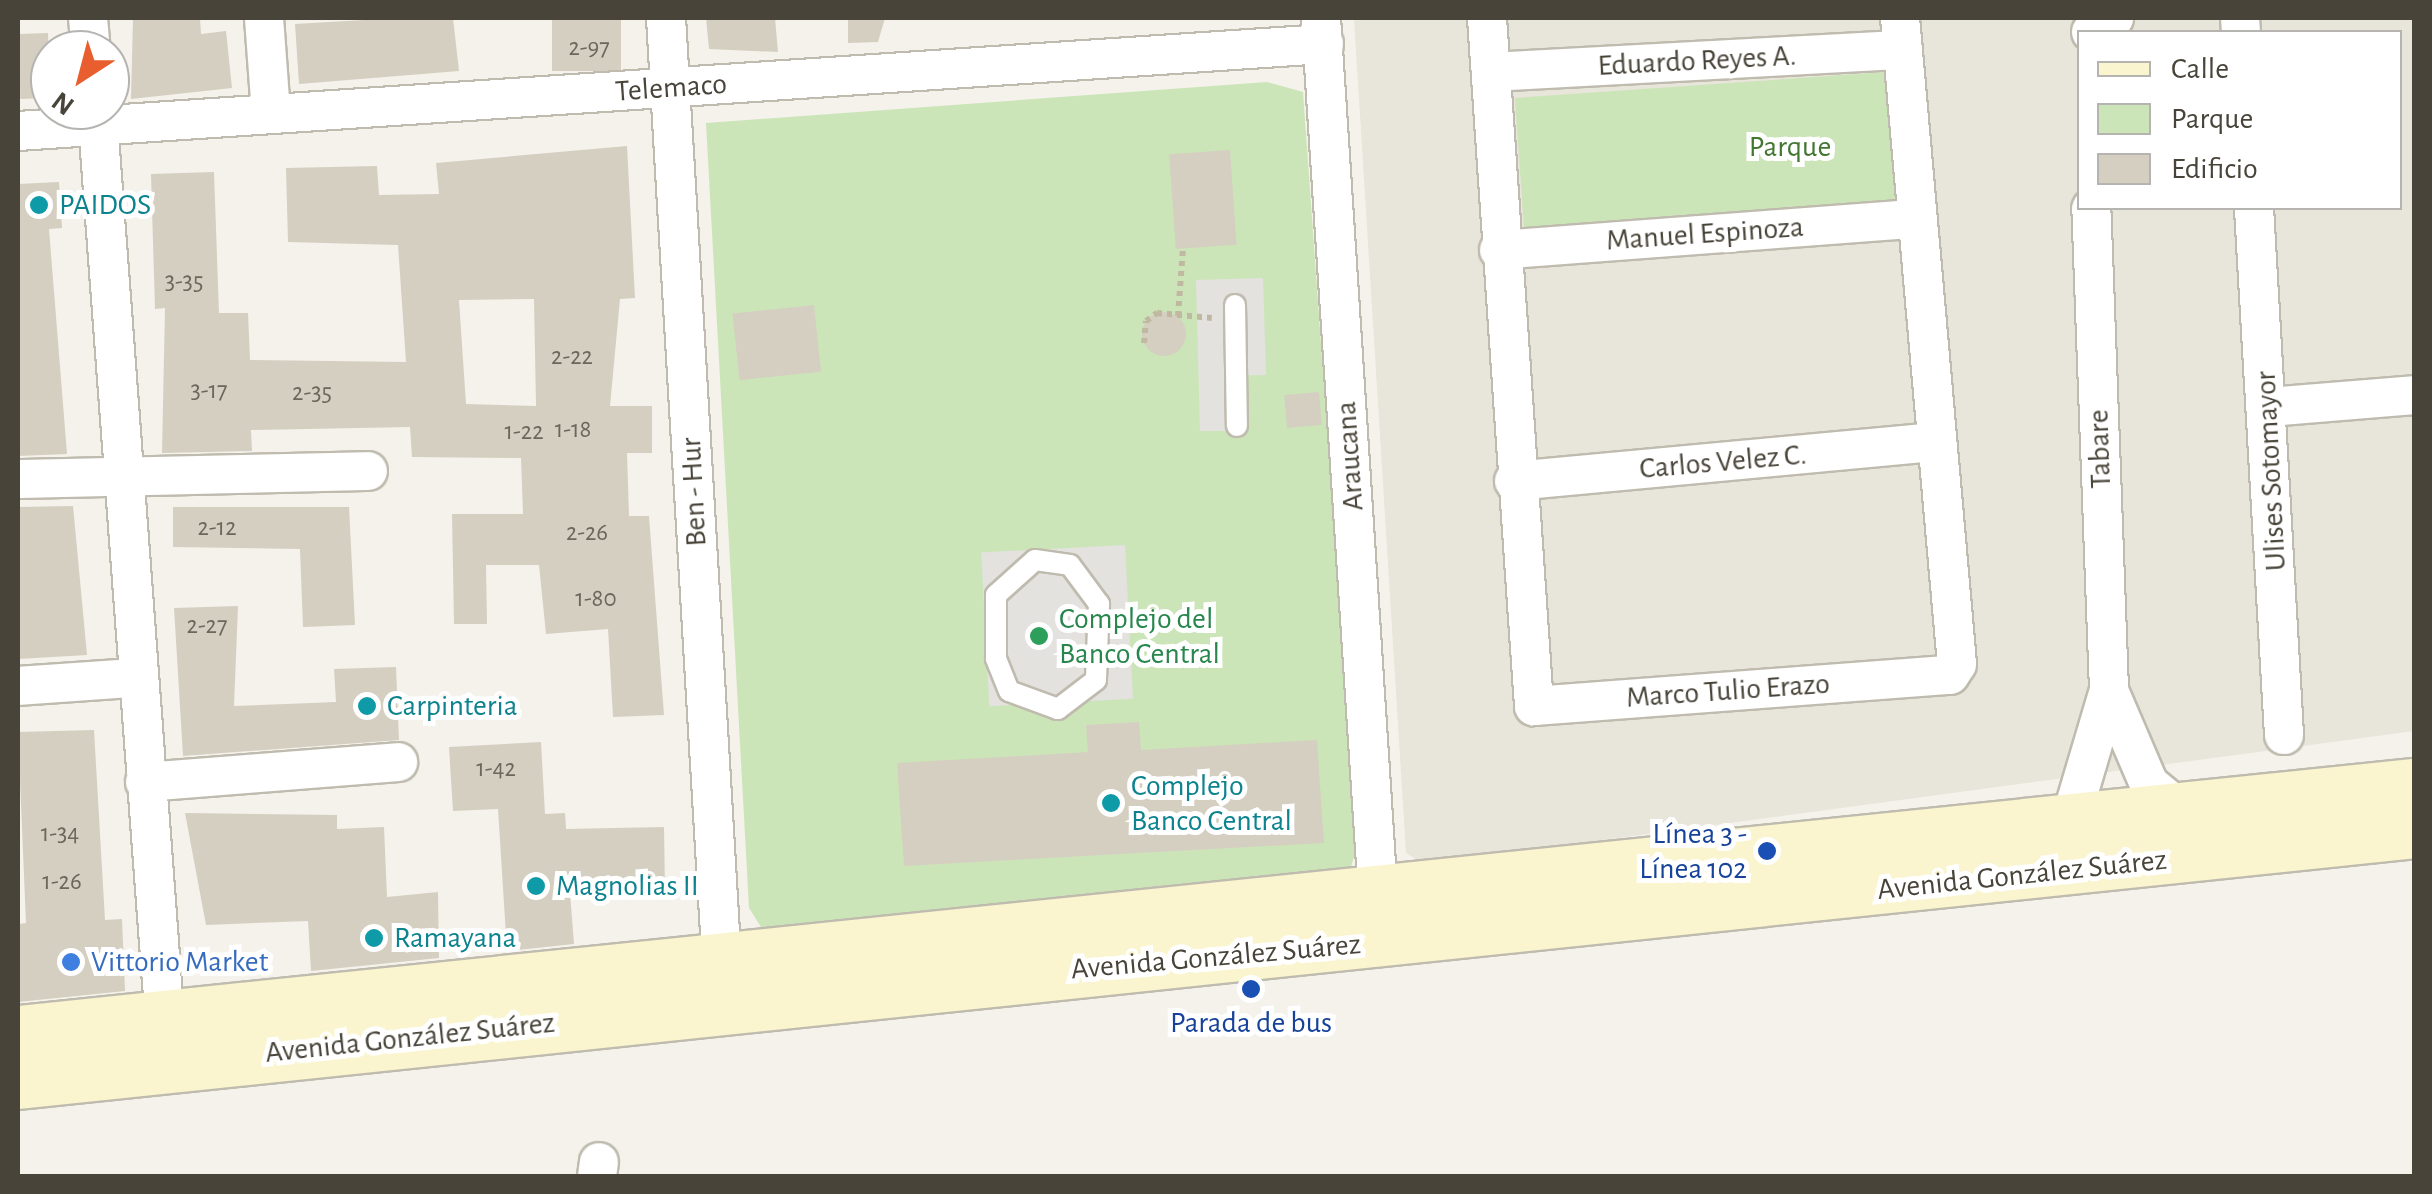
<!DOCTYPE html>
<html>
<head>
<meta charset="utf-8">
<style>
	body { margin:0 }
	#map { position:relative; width:2432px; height:1194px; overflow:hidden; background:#f4f2eb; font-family:"Alegreya Sans",sans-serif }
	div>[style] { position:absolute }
	.residential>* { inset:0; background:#e8e5da }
	.green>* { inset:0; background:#cce5b8; transform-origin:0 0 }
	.parking>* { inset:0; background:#e3e2df; transform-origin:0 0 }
	.building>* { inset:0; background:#d5cfc1; transform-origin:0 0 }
	.round { border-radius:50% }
	.path>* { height:6px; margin-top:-3px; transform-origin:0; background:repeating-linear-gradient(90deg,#c0b8a1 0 5px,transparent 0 10px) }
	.roads { filter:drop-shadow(2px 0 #bfbbae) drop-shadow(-2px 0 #bfbbae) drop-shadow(0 2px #bfbbae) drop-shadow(0 -2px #bfbbae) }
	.service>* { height:20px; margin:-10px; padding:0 10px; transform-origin:10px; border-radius:10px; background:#fff }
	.minor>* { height:38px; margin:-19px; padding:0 19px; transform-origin:19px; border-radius:19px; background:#fff }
	.secondary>* { height:55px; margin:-27.5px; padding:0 27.5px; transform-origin:27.5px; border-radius:27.5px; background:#faf5cf }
	.dots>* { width:28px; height:28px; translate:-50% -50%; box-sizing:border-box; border:5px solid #fff; border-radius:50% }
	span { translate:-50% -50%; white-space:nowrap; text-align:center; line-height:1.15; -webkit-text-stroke:10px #fff; paint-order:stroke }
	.number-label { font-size:25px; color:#6b675b }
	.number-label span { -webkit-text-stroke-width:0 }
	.street-label { font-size:30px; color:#484439 }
	.park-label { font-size:30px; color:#437631 }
	.culture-label { font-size:30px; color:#0d838f }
	.left { translate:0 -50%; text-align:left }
	.leisure-label { font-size:30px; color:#27864d }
	.transit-label { font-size:30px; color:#164399 }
	.right { translate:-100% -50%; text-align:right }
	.shop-label { font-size:30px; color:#366cbe }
	.frame { position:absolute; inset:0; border:20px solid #484439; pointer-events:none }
	.legend { position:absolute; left:2077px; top:30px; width:325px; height:180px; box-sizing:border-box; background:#fff; border:2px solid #b6b4b0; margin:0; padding:12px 18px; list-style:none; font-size:30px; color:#484439 }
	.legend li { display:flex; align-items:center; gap:20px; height:50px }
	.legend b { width:50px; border:2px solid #b6b4b0 }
	.north { position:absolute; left:30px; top:30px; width:100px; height:100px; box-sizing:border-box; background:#fff; border:2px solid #b6b4b0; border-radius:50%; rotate:216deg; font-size:28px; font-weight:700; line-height:40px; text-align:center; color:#484439 }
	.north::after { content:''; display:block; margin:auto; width:35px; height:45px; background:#e95e2e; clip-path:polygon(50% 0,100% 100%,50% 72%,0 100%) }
</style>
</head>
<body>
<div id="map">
	<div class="residential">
		<i style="clip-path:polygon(evenodd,1354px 18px,2414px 18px,2414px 731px,1424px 864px,1406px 853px,1354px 18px,2080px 32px,2400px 32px,2400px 208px,2080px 208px,2080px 32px)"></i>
	</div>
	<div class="green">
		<i style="left:1886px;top:72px;width:135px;height:372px;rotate:86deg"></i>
		<i style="clip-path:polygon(1267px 82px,1303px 92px,1357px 847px,1351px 867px,787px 935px,761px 927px,749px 908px,706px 123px)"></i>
	</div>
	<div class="parking">
		<i style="clip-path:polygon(1263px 278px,1266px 375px,1227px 376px,1227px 431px,1200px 431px,1196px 280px)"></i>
		<i style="left:1125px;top:545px;width:154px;height:144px;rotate:87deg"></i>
	</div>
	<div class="building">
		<i style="clip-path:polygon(133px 18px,200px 18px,201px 34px,226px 31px,232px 88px,131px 99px)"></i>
		<i style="clip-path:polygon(398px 18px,453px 18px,459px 71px,299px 84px,295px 24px)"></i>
		<i style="left:552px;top:18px;width:69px;height:53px"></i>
		<i style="clip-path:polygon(706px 18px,775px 18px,778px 52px,709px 49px)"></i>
		<i style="clip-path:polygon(848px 18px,885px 18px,878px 42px,848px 43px)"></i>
		<i style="left:48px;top:33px;width:65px;height:30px;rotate:88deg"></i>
		<i style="clip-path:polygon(evenodd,627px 146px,635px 298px,620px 299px,610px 406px,652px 406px,652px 453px,627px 453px,629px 516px,649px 516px,664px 715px,613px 717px,608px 629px,546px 634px,539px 565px,486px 565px,487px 624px,454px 624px,452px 514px,523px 514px,521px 458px,412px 457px,410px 427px,251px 430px,252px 451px,162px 453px,165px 308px,155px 309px,151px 174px,214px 172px,219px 313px,248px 313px,250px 360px,406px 362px,398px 245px,288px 242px,286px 168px,377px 166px,379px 195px,439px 194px,436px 163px,627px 146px,534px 299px,536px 406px,466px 404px,459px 300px,534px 299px)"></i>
		<i style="left:1230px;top:150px;width:95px;height:61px;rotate:86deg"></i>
		<i style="clip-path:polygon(59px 182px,62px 228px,49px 229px,67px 454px,18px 456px,18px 184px)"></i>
		<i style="left:814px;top:305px;width:67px;height:82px;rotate:84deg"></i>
		<i class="round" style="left:1142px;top:312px;width:44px;height:44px"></i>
		<i style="left:1319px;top:392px;width:33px;height:35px;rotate:85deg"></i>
		<i style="clip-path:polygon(73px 506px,87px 655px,18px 659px,18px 507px)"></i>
		<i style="clip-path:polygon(173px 507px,349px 507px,355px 625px,303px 627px,300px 549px,173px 547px)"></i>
		<i style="clip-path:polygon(238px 606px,234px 706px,336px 702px,334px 669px,396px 667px,399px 740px,183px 756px,174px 608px)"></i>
		<i style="clip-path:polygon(1139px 722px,1141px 750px,1317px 740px,1324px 843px,904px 866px,897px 763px,1088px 752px,1086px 725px)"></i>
		<i style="clip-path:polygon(94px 730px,105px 920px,122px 919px,125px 991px,18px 1002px,18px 924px,26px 923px,18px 732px)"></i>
		<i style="clip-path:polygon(541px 742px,545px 814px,565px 813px,566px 829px,664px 827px,665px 892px,570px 893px,574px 944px,507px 951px,498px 809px,453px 811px,449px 747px)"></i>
		<i style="clip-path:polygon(185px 813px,337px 815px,337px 829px,384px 827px,387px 897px,438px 892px,439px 958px,311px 971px,308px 921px,206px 925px)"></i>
	</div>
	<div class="path">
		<i style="left:1178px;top:316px;width:68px;rotate:-85.8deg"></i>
		<i style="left:1144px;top:343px;width:22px;rotate:-85deg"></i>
		<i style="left:1146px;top:321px;width:14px;rotate:-36deg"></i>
		<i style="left:1157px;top:313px;width:55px;rotate:5.2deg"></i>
	</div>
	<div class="roads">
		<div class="service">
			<i style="left:1235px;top:305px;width:121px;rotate:89.1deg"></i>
			<i style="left:1035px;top:560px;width:35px;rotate:8deg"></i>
			<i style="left:1070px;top:565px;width:49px;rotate:53.4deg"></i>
			<i style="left:1099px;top:604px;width:76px;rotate:92.3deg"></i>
			<i style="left:1096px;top:680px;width:48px;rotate:142.7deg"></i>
			<i style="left:1058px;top:709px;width:52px;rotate:-159.8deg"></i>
			<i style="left:1009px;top:691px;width:35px;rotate:-112deg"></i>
			<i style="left:996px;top:658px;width:63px;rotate:-90deg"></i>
			<i style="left:996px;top:595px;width:52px;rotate:-41.9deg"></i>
		</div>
		<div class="minor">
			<i style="left:88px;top:18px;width:32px;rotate:85deg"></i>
			<i style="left:264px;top:18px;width:96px;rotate:85.8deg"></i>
			<i style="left:666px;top:18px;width:950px;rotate:86.62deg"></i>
			<i style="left:1321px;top:18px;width:878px;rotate:86.28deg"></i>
			<i style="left:1487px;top:18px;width:690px;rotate:86.09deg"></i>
			<i style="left:1534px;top:706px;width:417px;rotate:-4.3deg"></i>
			<i style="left:1950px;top:675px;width:13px;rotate:-58deg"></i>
			<i style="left:1957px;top:664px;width:649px;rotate:-95.04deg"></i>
			<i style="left:2240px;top:18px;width:14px;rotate:86deg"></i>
			<i style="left:2091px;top:32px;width:27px;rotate:-31deg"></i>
			<i style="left:1491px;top:72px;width:412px;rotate:-3.1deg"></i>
			<i style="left:97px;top:110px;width:915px;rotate:85.74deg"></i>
			<i style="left:18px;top:131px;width:1309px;rotate:-3.81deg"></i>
			<i style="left:2254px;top:208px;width:528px;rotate:86.74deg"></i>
			<i style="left:1499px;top:250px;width:413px;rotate:-4.3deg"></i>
			<i style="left:2269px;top:407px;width:145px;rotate:-4.7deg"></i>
			<i style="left:18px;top:479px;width:350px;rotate:-1.3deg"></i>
			<i style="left:1514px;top:481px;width:421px;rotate:-5.3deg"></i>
			<i style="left:18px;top:686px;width:115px;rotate:-4deg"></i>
			<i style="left:2110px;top:693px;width:99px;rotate:66.8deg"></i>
			<i style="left:2149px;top:784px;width:44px;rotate:39.5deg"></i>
			<i style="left:145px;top:782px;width:254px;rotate:-4.5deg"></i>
			<i style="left:2069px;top:825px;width:141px;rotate:-73.5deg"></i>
			<i style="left:2109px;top:690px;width:482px;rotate:-92.1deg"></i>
			<i style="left:597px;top:1176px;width:14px;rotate:-82deg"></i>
		</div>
		<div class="secondary">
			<i style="left:18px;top:1033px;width:2409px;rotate:-5.89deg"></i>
			<i style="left:18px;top:1081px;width:2409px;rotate:-5.98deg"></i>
		</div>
	</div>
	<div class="dots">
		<i style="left:39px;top:205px;background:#0f9aa8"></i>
		<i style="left:1039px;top:636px;background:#2e9e5b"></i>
		<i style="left:367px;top:706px;background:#0f9aa8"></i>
		<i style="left:1111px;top:803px;background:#0f9aa8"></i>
		<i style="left:1767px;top:851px;background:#1a4fb4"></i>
		<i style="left:536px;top:886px;background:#0f9aa8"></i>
		<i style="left:374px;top:938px;background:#0f9aa8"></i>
		<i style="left:71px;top:962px;background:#3f7fe0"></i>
		<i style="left:1251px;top:989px;background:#1a4fb4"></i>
	</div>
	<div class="number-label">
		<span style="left:589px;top:48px">2-97</span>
		<span style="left:184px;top:282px">3-35</span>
		<span style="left:572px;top:357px">2-22</span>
		<span style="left:209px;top:391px">3-17</span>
		<span style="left:312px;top:393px">2-35</span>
		<span style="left:573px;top:430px">1-18</span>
		<span style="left:524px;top:432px">1-22</span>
		<span style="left:217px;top:528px">2-12</span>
		<span style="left:587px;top:533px">2-26</span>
		<span style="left:596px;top:599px">1-80</span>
		<span style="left:207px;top:626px">2-27</span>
		<span style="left:496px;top:769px">1-42</span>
		<span style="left:60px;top:834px">1-34</span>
		<span style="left:62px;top:882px">1-26</span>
	</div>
	<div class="street-label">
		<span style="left:1697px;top:61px;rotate:-3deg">Eduardo Reyes A.</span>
		<span style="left:671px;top:88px;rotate:-4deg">Telemaco</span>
		<span style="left:1705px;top:234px;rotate:-4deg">Manuel Espinoza</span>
		<span style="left:2100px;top:449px;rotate:-92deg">Tabare</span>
		<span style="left:1350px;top:456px;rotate:-94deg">Araucana</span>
		<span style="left:1723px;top:462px;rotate:-5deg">Carlos Velez C.</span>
		<span style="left:2271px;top:471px;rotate:-93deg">Ulises Sotomayor</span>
		<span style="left:694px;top:492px;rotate:-93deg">Ben - Hur</span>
		<span style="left:1728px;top:691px;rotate:-4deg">Marco Tulio Erazo</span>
		<span style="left:2022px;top:875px;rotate:-6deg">Avenida González Suárez</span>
		<span style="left:1216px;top:957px;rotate:-5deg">Avenida González Suárez</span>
		<span style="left:410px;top:1038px;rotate:-6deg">Avenida González Suárez</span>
	</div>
	<div class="park-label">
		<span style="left:1790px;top:147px">Parque</span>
	</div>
	<div class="culture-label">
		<span class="left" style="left:59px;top:205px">PAIDOS</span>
		<span class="left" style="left:387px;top:706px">Carpinteria</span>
		<span class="left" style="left:1131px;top:803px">Complejo<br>Banco Central</span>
		<span class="left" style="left:556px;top:886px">Magnolias II</span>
		<span class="left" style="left:394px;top:938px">Ramayana</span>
	</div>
	<div class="leisure-label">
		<span class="left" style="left:1059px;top:636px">Complejo del<br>Banco Central</span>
	</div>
	<div class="transit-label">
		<span class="right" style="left:1747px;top:851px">Línea 3 -<br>Línea 102</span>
		<span style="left:1251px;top:1023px">Parada de bus</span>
	</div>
	<div class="shop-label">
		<span class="left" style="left:91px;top:962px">Vittorio Market</span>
	</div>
	<div class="frame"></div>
	<ul class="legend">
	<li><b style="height:12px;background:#faf5cf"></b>Calle</li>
	<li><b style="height:28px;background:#cce5b8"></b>Parque</li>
	<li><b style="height:28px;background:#d5cfc1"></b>Edificio</li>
	</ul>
	<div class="north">N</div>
</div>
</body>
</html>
